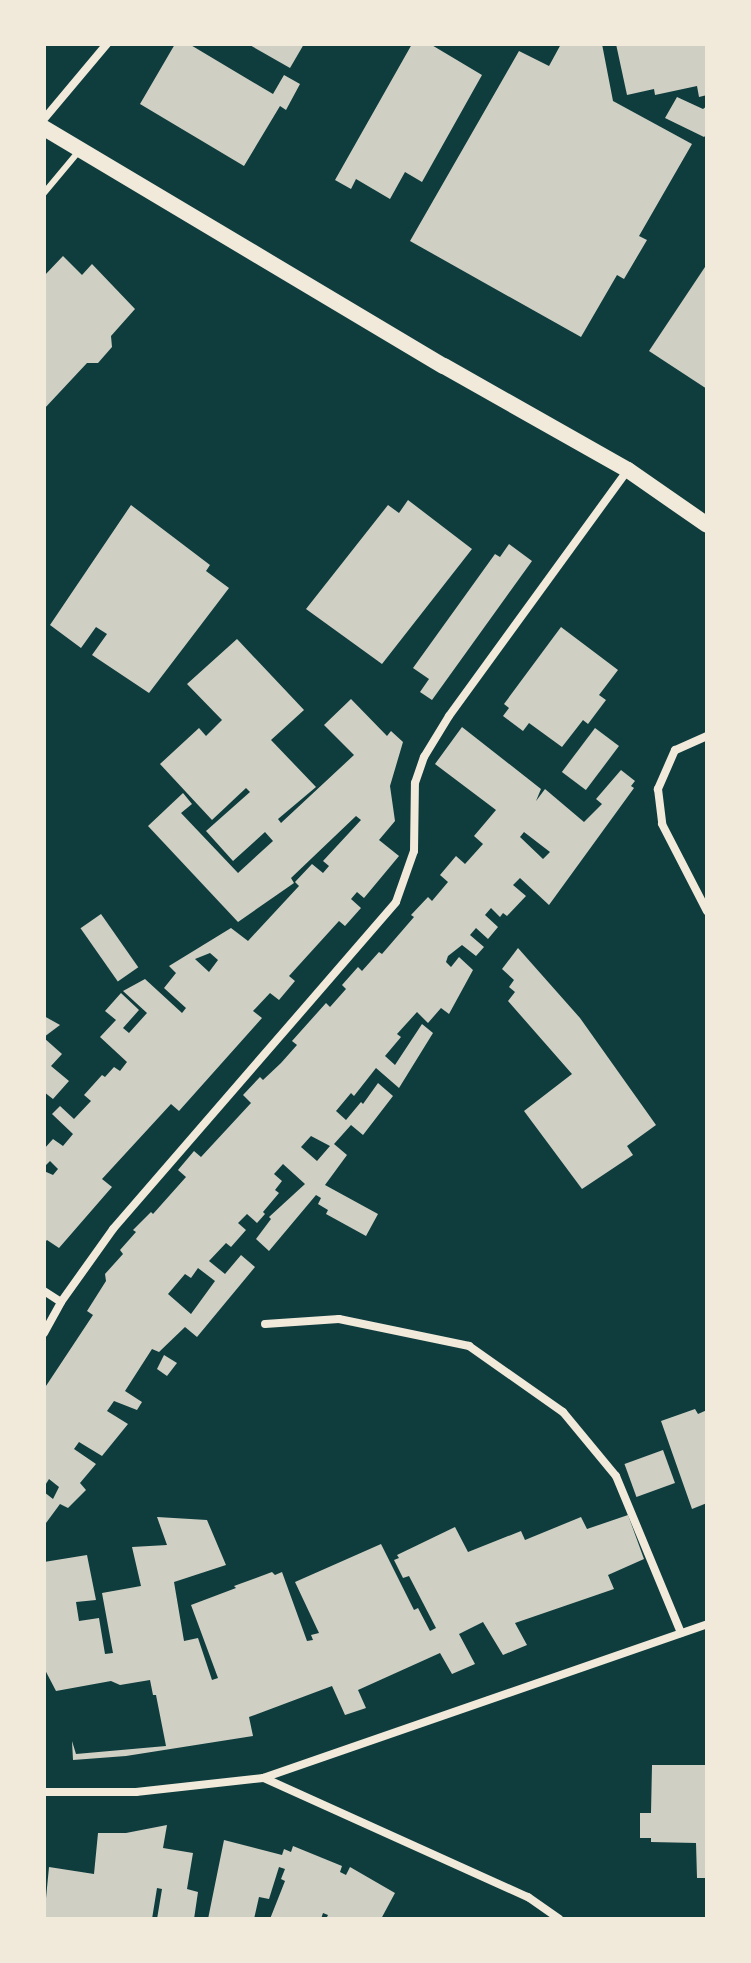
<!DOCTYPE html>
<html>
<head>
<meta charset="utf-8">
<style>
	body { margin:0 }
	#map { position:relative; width:751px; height:1963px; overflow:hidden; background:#0f3d3e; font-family:Overpass,sans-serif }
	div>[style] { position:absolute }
	.building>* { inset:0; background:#cfcfc3; transform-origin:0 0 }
	.service>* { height:6px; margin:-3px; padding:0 3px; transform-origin:3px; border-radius:3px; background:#f1e9da }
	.minor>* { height:8px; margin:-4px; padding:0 4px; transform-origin:4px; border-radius:4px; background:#f1e9da }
	.secondary>* { height:16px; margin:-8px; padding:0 8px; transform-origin:8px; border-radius:8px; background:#f1e9da }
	span { translate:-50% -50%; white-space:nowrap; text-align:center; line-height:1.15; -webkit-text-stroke:8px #f1e9da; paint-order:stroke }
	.frame { position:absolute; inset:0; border:46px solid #f1e9da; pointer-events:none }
</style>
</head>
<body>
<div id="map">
	<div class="building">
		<i style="clip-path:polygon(175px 44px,189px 44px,273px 94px,284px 75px,300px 84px,286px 110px,280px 106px,244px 166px,140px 104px)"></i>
		<i style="clip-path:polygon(248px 44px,304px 44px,290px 68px)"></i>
		<i style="clip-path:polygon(412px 44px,430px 44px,482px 75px,422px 182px,405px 172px,390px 199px,356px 179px,351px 189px,335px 180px)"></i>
		<i style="clip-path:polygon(561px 44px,602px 44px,613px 101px,692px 144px,639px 236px,647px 240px,624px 279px,617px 275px,581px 337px,410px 241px,519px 51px,549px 66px)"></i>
		<i style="clip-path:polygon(616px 44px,707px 44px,707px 95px,699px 97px,697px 86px,655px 95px,654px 89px,627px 95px)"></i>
		<i style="clip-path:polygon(677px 97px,703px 109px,707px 106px,707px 134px,704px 137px,665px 118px)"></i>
		<i style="clip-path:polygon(63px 256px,82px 275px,92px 264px,135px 309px,111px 336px,112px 347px,98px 363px,87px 363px,44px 409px,44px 276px)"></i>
		<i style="clip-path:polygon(707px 264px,707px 389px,649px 351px)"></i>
		<i style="clip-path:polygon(408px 500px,472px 549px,382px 664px,306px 609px,388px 505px,399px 513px)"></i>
		<i style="clip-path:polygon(131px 505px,210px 565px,206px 571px,229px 588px,149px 693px,92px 655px,107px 634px,96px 627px,81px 648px,50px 625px)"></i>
		<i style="clip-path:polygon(509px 544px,532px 561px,432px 700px,420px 692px,429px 679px,413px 668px,495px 554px,500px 557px)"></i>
		<i style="clip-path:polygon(561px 627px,618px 670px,599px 695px,606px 700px,588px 724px,583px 720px,562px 747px,529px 723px,523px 731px,503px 716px,509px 708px,504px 704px)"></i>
		<i style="clip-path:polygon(evenodd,237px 639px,304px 710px,271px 740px,316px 787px,278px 819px,281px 823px,354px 755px,324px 725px,351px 699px,387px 736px,391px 731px,403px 742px,390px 786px,395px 821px,379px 840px,399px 856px,364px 898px,357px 892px,351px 899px,361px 908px,345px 926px,339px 921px,289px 976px,295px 981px,279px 1000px,270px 993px,253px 1011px,262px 1018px,179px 1111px,171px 1104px,102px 1179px,112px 1187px,59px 1248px,47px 1240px,44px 1243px,44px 1171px,53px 1175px,58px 1169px,50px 1161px,44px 1167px,44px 1149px,53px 1139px,63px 1146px,73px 1134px,52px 1114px,60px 1106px,74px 1119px,91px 1101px,84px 1095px,102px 1075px,105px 1077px,114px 1067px,120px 1071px,127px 1062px,100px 1037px,116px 1020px,105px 1011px,121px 993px,139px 1010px,123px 1028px,129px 1033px,147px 1013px,123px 991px,145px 979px,182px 1013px,186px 1008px,164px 988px,176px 973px,169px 966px,231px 928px,248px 941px,299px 886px,295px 882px,312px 864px,323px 873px,329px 866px,323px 861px,361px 820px,356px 816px,291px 878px,294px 883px,238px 922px,148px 826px,183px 793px,192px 804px,181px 813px,238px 873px,273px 841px,265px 832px,233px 861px,206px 831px,250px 792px,246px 788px,212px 820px,160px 764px,199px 728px,206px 736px,222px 720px,187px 684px,237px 639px,210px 953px,218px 960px,209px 972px,195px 959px,210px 953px)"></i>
		<i style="clip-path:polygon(evenodd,462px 727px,541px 789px,536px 801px,545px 789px,584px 822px,602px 804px,596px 799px,621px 770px,635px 781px,631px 786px,634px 788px,549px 905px,520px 878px,513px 885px,526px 896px,507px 916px,503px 913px,500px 917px,491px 908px,485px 915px,498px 927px,488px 939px,476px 928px,470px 935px,484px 947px,476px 956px,462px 945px,448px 956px,446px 962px,451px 967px,459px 957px,473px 970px,449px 1014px,441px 1008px,428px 1023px,417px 1012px,397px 1034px,401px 1037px,385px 1056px,395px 1065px,422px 1024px,433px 1033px,399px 1088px,376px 1068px,354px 1096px,351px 1093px,336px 1111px,346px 1120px,361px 1102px,363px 1104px,378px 1083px,393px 1096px,363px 1135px,351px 1125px,334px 1144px,347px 1155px,325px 1185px,378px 1214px,366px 1236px,326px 1214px,328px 1210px,318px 1204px,321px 1198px,316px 1195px,269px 1251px,256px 1239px,271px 1219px,269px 1217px,305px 1184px,283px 1164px,274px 1174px,282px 1181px,275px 1190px,279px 1193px,263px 1212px,265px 1214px,257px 1223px,247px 1214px,238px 1223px,246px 1230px,231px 1247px,226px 1243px,209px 1261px,225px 1274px,241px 1255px,255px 1267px,197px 1337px,185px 1327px,159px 1352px,152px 1349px,125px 1391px,142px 1402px,137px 1410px,114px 1401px,107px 1411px,128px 1424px,102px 1456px,79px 1442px,74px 1449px,96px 1464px,80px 1483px,86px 1490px,68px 1508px,60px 1504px,46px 1523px,44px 1492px,53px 1499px,59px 1487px,49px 1479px,44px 1487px,44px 1389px,93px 1315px,87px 1311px,106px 1281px,105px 1274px,123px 1254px,120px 1250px,136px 1232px,133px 1230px,151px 1212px,153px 1214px,186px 1177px,178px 1170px,194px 1151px,201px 1157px,251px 1103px,243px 1095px,260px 1077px,263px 1080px,281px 1063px,297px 1045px,292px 1041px,326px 1003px,330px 1007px,346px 989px,342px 985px,358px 967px,362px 971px,379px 952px,382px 954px,414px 917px,411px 915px,428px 897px,432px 901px,448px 882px,440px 875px,456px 856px,465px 864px,483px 844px,474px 836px,496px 810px,435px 764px,462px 727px,524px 832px,550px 852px,543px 859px,520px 837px,524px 832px,462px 727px,311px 1136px,330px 1146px,317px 1161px,301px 1147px,311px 1136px,462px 727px,198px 1268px,215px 1281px,191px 1314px,168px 1294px,185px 1274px,191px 1278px,198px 1268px)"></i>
		<i style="left:595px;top:728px;width:30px;height:55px;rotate:37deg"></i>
		<i style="left:101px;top:914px;width:65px;height:25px;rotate:55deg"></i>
		<i style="clip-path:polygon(518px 948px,580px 1018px,656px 1125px,627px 1146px,633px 1155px,582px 1189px,524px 1111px,572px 1074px,508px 1001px,515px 992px,509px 987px,514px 980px,502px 969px)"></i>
		<i style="clip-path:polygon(44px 1016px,60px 1025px,44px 1037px)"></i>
		<i style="clip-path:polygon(44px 1038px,62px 1054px,51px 1066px,69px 1081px,53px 1099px,44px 1092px)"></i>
		<i style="clip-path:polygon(164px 1355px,177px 1363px,167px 1376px,157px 1369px)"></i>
		<i style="clip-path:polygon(695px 1409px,698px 1414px,707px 1410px,707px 1503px,692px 1509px,661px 1421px)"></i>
		<i style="left:663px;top:1450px;width:35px;height:41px;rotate:70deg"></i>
		<i style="clip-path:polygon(628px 1515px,644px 1559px,608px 1575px,614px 1589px,515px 1623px,527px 1645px,503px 1655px,483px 1622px,459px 1634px,475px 1664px,452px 1674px,440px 1653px,358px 1690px,366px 1708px,345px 1715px,332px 1686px,249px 1717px,253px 1736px,126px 1756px,73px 1760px,72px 1741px,76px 1754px,166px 1746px,156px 1695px,153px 1695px,150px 1680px,120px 1685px,111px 1681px,56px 1691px,44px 1668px,44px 1562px,87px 1555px,96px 1600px,76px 1602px,79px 1621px,99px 1618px,105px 1654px,113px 1653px,102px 1593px,141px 1586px,132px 1547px,167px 1545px,157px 1517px,207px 1520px,226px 1565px,174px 1582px,184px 1641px,198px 1638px,212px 1680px,218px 1678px,191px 1605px,236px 1588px,234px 1586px,272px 1572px,275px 1575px,282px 1572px,307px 1641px,313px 1640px,311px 1635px,319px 1633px,295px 1582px,381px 1544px,414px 1610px,418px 1608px,430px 1631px,436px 1628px,409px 1576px,403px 1578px,394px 1560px,399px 1558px,397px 1555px,455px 1527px,468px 1552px,521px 1531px,525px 1540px,581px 1517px,587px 1529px)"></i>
		<i style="clip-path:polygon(652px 1765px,707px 1765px,707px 1878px,697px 1878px,696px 1843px,651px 1842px,651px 1838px,640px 1838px,640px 1813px,651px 1813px)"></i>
		<i style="clip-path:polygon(167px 1825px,163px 1848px,193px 1853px,187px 1889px,198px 1892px,194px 1919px,157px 1919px,162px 1889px,157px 1888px,152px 1919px,44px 1919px,49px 1867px,94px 1874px,98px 1833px,126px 1833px)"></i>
		<i style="clip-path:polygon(224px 1840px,282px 1855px,284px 1849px,291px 1852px,293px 1846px,342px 1866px,340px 1872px,346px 1875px,350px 1867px,395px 1893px,381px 1919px,326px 1919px,328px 1915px,323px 1913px,321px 1919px,270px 1919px,285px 1881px,281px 1879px,285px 1869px,279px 1867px,269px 1899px,259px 1897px,254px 1919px,208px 1919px)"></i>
	</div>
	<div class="service">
		<i style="left:44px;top:193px;width:56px;rotate:-50.1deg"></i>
	</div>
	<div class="minor">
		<i style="left:44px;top:119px;width:98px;rotate:-50deg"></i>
		<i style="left:707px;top:736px;width:35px;rotate:156deg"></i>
		<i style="left:675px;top:750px;width:43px;rotate:113.6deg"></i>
		<i style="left:658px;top:789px;width:35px;rotate:83deg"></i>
		<i style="left:662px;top:824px;width:98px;rotate:62.7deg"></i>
		<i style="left:44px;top:1291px;width:20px;rotate:33deg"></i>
		<i style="left:265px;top:1324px;width:74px;rotate:-3.9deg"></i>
		<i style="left:339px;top:1319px;width:133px;rotate:11.7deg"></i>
		<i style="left:469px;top:1346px;width:115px;rotate:35.1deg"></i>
		<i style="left:563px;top:1412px;width:83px;rotate:50.4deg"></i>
		<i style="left:616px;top:1476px;width:170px;rotate:67.5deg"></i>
		<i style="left:44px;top:1333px;width:35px;rotate:-61deg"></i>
		<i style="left:61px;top:1302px;width:90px;rotate:-54.5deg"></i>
		<i style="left:113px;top:1229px;width:432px;rotate:-49.1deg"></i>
		<i style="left:396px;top:902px;width:54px;rotate:-70.6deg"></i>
		<i style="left:414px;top:851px;width:68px;rotate:-89.2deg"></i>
		<i style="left:415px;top:783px;width:28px;rotate:-71deg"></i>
		<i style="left:424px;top:757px;width:48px;rotate:-58.6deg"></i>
		<i style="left:449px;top:716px;width:304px;rotate:-54deg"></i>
		<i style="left:264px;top:1778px;width:290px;rotate:24.3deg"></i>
		<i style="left:528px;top:1897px;width:38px;rotate:35deg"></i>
		<i style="left:44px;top:1792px;width:92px"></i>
		<i style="left:136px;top:1792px;width:128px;rotate:-6.3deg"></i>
		<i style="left:263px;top:1778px;width:470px;rotate:-19.1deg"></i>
	</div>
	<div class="secondary">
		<i style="left:44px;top:128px;width:465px;rotate:30.8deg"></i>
		<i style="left:444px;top:366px;width:211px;rotate:29.5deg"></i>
		<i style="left:628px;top:470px;width:96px;rotate:34.8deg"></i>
	</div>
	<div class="frame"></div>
</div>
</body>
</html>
